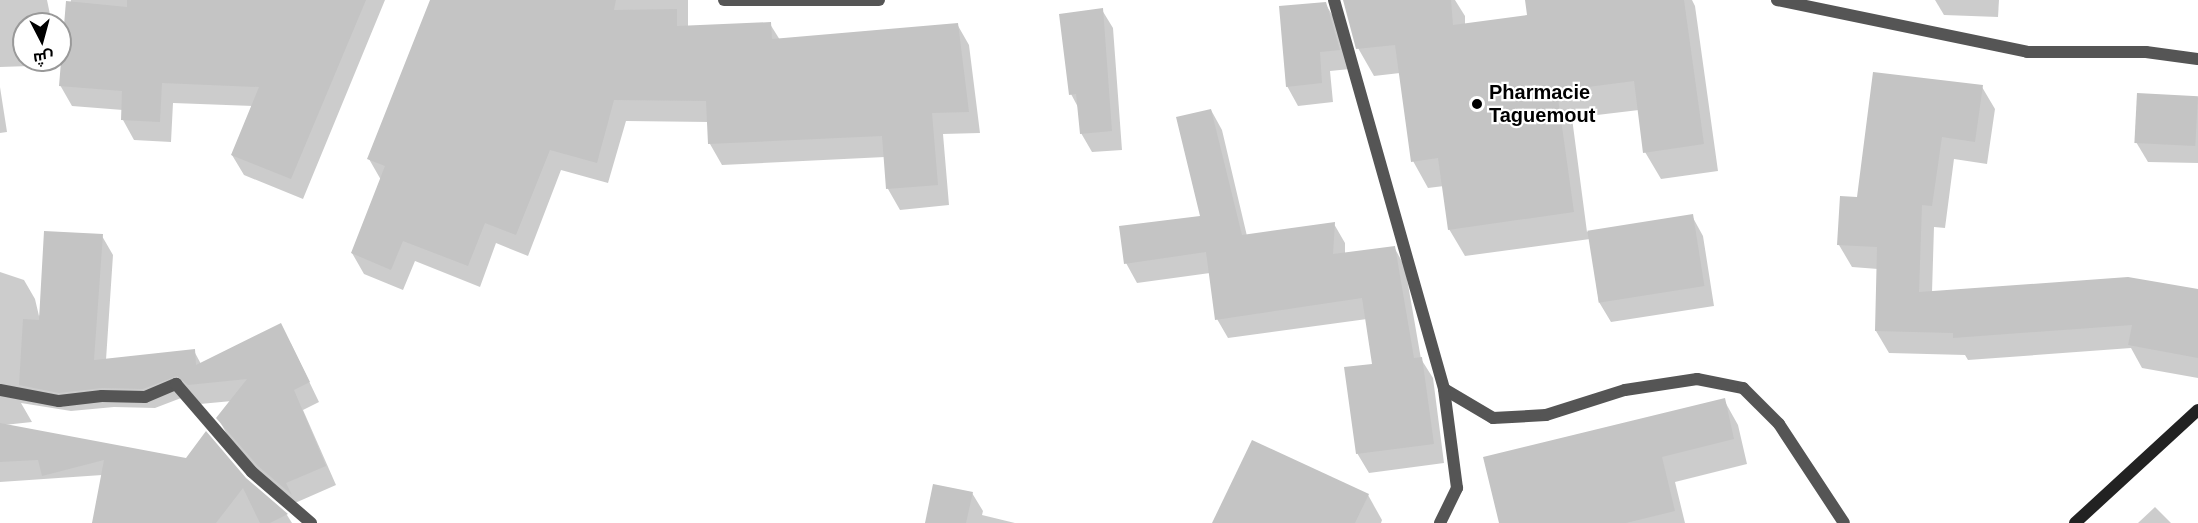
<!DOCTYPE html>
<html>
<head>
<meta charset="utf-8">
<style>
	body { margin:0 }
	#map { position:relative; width:2198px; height:523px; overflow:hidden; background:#fff; font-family:Helvetica,Cairo,sans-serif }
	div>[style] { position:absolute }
	.shadow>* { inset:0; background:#0003 }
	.building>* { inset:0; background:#c4c4c4; transform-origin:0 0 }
	.pedestrian>* { height:12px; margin:-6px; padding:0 6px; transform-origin:6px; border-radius:6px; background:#555 }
	.minor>* { height:12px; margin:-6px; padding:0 6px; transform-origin:6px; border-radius:6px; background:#555 }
	.secondary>* { height:12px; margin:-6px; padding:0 6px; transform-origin:6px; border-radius:6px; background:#222 }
	.dots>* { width:16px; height:16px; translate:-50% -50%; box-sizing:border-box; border:3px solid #fff; border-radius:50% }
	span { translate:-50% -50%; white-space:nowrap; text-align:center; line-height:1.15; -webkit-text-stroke:4.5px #fff; paint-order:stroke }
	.poi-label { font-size:20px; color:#000; font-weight:700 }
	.left { translate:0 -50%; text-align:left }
	.north { position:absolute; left:12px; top:12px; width:60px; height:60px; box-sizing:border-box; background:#fff; border:2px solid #999; border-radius:50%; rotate:174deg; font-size:16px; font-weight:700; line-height:24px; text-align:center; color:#000 }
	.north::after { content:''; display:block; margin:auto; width:21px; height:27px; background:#000; clip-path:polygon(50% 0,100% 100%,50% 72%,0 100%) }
</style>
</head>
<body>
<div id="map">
	<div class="shadow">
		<i style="clip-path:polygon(0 0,47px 0,52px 24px,24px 24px,24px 60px,60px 60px,61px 65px,0 67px)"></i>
		<i style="clip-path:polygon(71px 0,385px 0,303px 199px,244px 175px,232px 155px,253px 106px,173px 103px,171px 142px,134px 140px,123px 120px,123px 110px,72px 106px,60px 85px,65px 32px)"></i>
		<i style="clip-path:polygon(431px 0,688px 0,688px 27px,770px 24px,780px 40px,957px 24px,969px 45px,980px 133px,943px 134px,949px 205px,900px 210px,888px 189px,885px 157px,722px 165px,710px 144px,709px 122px,626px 121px,608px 183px,561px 170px,528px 256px,496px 243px,480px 287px,415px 261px,403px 290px,364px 274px,352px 253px,381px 180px,369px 159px)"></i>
		<i style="clip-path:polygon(1365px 0,1455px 0,1465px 16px,1465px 25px,1529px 16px,1529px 0,1692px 0,1695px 6px,1718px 171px,1661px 179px,1645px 152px,1639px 110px,1572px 118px,1587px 232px,1692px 216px,1703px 236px,1714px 306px,1611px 322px,1599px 302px,1590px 239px,1465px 256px,1449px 229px,1444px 186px,1428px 188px,1413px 161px,1400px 73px,1374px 76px,1358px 48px)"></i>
		<i style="clip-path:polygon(1935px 0,1999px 0,1998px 17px,1944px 15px)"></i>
		<i style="clip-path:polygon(1325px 3px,1337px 23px,1350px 69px,1330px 71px,1333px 102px,1298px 106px,1287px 86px)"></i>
		<i style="clip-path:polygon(1102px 10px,1113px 28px,1122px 150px,1092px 152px,1081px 133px,1079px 109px,1071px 94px)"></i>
		<i style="clip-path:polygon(0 87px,7px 132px,0 133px)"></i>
		<i style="clip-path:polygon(1982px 87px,1995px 109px,1987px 164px,1954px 159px,1945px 228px,1934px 227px,1932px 293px,2198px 291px,2198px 378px,2142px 368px,2131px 348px,1968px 360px,1965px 355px,1889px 353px,1876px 331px,1878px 269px,1852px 267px,1839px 245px,1858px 199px)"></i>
		<i style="clip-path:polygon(2198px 97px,2198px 163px,2148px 162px,2136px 142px)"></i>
		<i style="clip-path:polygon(1211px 110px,1222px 130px,1247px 236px,1334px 224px,1345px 243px,1345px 254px,1394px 247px,1405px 267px,1421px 359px,1433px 378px,1444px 463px,1369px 473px,1357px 453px,1373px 365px,1367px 319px,1228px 338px,1217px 319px,1210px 273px,1137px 283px,1126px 263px,1202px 217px)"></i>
		<i style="clip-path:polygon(102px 236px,113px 255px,106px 360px,194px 351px,201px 364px,291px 344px,319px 402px,303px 410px,336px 485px,295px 503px,271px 485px,229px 438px,218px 418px,232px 401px,200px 404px,189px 395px,155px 408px,114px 407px,71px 411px,21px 403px,32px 422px,4px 425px,107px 444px,117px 474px,0 482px,0 272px,24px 280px,35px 299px,39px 316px)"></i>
		<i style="clip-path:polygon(1724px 400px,1738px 425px,1747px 464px,1675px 482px,1685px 523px,1500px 523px)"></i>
		<i style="clip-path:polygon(245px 479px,287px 515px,292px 523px,94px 523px)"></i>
		<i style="clip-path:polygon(972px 493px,983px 511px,982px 515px,1015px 523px,927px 523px)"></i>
		<i style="clip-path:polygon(1368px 495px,1382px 520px,1381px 523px,1214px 523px)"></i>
		<i style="clip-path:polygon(2155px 507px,2171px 523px,2138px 523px)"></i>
	</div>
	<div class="building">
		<i style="clip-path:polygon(127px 0,366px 0,291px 179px,231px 155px,259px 87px,162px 83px,160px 122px,121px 120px,122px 91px,59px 86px,66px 1px,127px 7px)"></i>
		<i style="clip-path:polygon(430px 0,616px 0,614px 10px,677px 9px,677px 26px,771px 22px,772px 39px,958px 23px,969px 112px,932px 113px,938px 185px,886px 189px,882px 136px,708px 144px,706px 101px,614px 100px,597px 163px,550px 150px,516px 235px,485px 223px,468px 266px,403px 241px,391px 270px,351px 253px,385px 166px,367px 159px)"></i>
		<i style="clip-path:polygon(1343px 0,1451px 0,1453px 25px,1527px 15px,1525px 0,1684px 0,1704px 144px,1643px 153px,1634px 81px,1557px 91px,1574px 212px,1448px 230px,1438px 158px,1411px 162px,1395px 45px,1356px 49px)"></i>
		<i style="clip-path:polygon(1326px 2px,1340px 50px,1320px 52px,1322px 83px,1286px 87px,1279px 6px)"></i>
		<i style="clip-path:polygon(1103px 8px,1112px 131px,1080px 134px,1076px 94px,1069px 95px,1059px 14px)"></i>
		<i style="clip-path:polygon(1873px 72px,1983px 85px,1975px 142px,1942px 137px,1932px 206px,1922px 205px,1919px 292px,2128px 277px,2198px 289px,2198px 358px,2128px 345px,2132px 325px,1953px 338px,1953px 333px,1875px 331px,1877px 247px,1837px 245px,1840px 196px,1857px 197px)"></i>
		<i style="left:2137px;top:93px;width:61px;height:50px;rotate:3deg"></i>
		<i style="clip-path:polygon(1211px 109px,1242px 235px,1335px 222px,1333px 254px,1395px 246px,1414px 358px,1422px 357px,1434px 444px,1356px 454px,1344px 367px,1372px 364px,1362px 298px,1215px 320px,1206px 252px,1124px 264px,1119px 226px,1200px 216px,1176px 117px)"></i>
		<i style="left:1693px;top:214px;width:73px;height:107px;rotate:81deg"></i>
		<i style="clip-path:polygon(44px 231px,103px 234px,94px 360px,195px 349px,196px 365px,281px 323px,310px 382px,294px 390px,326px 466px,286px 483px,292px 495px,258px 466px,216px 418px,247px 379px,188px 385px,177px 376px,143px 389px,102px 388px,59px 393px,19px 385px,23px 319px,39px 320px)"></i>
		<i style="clip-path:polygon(1725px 398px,1734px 439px,1662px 457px,1675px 511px,1626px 523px,1499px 523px,1483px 457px)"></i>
		<i style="clip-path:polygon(0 423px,186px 458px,206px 431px,246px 478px,288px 514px,270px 523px,260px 523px,243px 488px,216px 523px,92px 523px,104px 460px,42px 476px,38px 460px,0 462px)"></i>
		<i style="clip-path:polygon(1252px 440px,1369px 494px,1355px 523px,1212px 523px)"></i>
		<i style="clip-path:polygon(933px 484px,973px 492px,966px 523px,925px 523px)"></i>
	</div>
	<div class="pedestrian">
		<i style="left:0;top:390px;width:60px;rotate:10.6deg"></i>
		<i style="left:59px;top:401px;width:43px;rotate:-6.6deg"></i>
		<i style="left:102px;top:396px;width:43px;rotate:1.3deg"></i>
		<i style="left:145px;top:397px;width:34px;rotate:-23deg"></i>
		<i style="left:176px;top:384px;width:116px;rotate:49.2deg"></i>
		<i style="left:252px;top:472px;width:78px;rotate:40.8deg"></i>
	</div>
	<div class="minor">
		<i style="left:724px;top:0;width:155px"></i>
		<i style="left:1334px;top:0;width:404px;rotate:74.2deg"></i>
		<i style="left:1444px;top:389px;width:57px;rotate:30.6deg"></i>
		<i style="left:1493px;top:418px;width:53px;rotate:-3.2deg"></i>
		<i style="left:1546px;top:415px;width:83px;rotate:-17.6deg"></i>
		<i style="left:1625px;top:390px;width:73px;rotate:-8.7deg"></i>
		<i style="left:1697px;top:379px;width:47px;rotate:11.1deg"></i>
		<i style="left:1743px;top:388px;width:51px;rotate:45deg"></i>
		<i style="left:1779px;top:424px;width:118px;rotate:56.7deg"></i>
		<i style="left:1777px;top:0;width:255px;rotate:11.7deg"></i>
		<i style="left:2027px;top:52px;width:119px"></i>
		<i style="left:2146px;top:52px;width:52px;rotate:7.7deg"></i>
		<i style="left:1440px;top:523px;width:39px;rotate:-64deg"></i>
		<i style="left:1457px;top:488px;width:100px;rotate:-97.5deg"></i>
	</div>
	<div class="secondary">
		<i style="left:2075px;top:523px;width:167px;rotate:-42.6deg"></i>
	</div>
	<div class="dots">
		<i style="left:1477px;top:104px;background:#000"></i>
	</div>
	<div class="poi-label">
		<span class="left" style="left:1489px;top:104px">Pharmacie<br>Taguemout</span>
	</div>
	<div class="north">ش</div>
</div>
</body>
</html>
